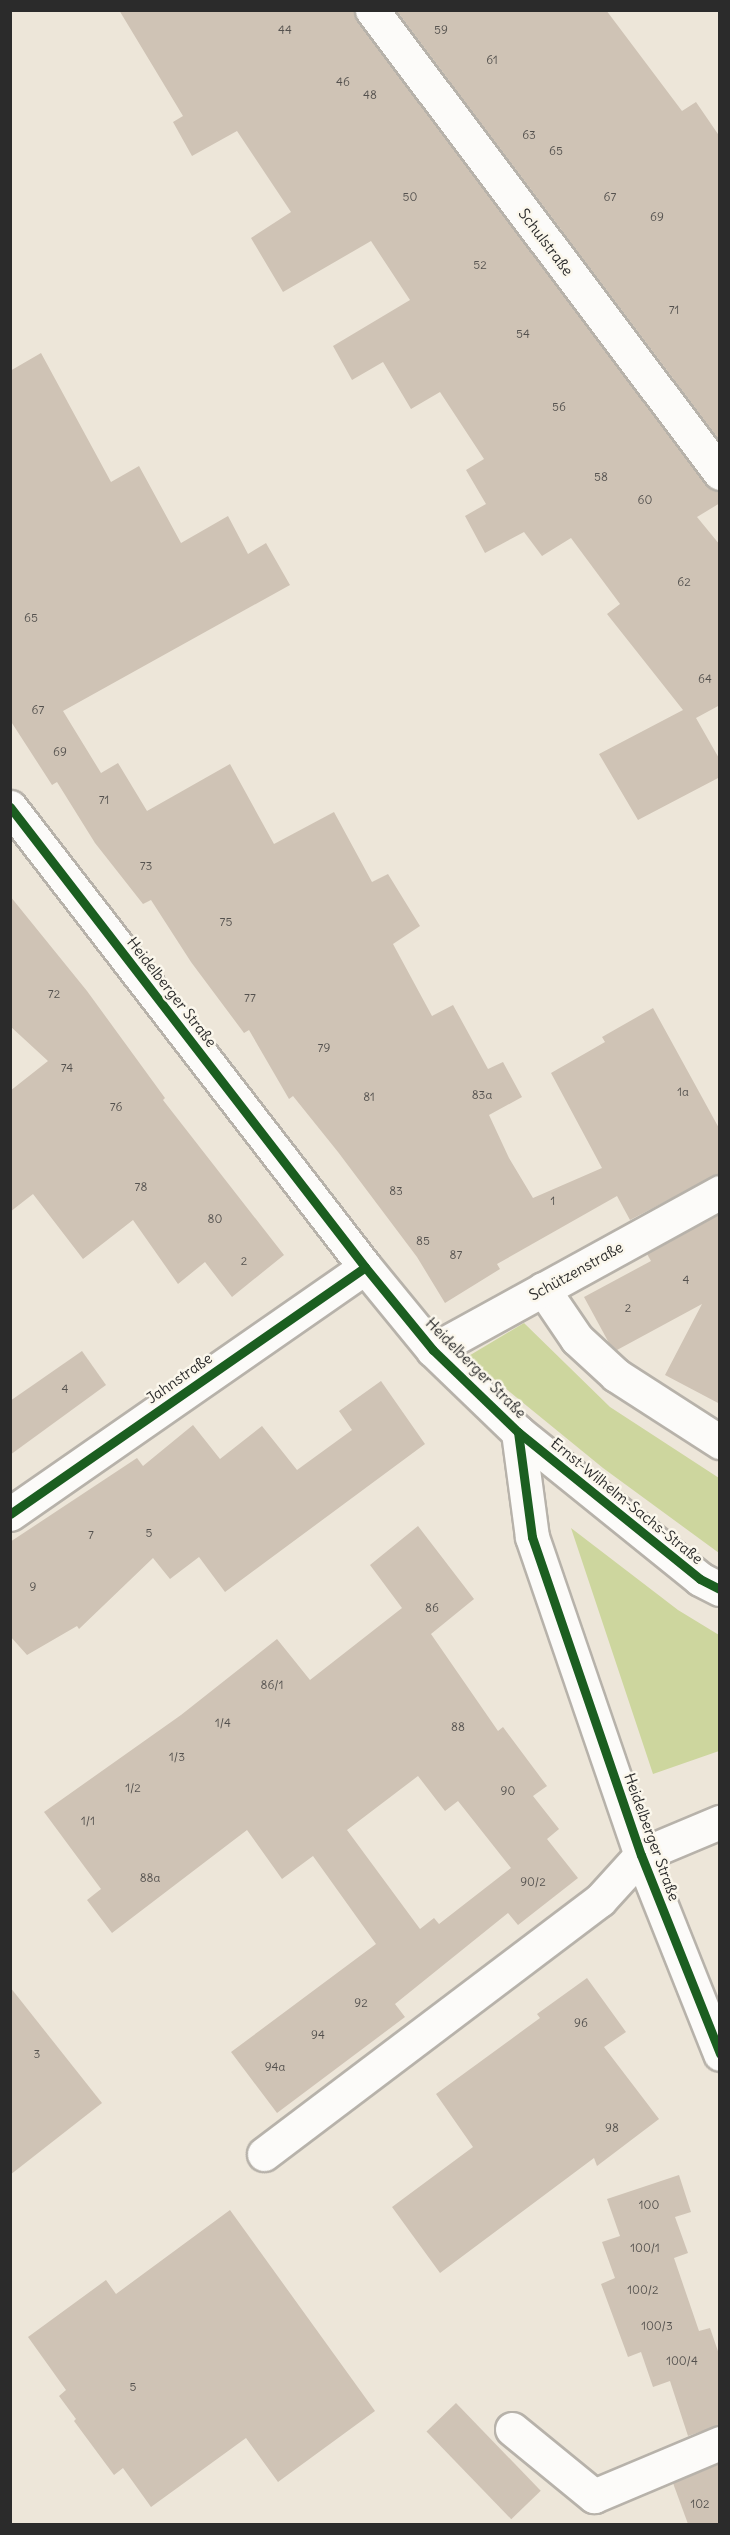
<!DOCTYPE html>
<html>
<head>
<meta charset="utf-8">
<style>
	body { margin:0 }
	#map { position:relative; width:730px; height:2535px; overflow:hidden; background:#ede6d9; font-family:Delius,sans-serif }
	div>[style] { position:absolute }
	.green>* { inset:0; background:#cdd69e }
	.building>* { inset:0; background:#cfc3b5; transform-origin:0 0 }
	.roads { filter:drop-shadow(2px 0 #b7b2aa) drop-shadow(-2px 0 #b7b2aa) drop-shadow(0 2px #b7b2aa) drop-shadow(0 -2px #b7b2aa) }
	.minor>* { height:33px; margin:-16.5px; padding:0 16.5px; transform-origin:16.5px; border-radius:16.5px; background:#fcfbf9 }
	.cycleway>* { height:9px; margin:-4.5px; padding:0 4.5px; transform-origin:4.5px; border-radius:4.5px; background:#1b5e20 }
	span { translate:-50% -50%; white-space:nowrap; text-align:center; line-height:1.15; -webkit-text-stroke:5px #fbf7ec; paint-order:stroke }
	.number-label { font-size:12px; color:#54514e }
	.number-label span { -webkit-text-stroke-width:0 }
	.street-label { font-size:15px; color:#2b2b2b }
	.frame { position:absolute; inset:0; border:12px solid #2b2b2b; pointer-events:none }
</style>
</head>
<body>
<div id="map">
	<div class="green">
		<i style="clip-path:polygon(524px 1323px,610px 1407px,719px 1478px,719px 1553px,603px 1468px,467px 1357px)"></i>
		<i style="clip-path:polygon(571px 1528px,678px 1610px,719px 1635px,719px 1751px,653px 1774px)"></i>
	</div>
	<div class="building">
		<i style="clip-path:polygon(119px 10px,354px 10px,357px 21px,705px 484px,720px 491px,720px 503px,697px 517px,720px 545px,720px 705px,696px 718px,720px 760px,720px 777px,638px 820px,599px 754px,683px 710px,607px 614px,620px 604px,571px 538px,542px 556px,524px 532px,485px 553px,465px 516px,486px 504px,466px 470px,484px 459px,440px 392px,411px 409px,383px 362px,352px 380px,333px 346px,410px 300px,371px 241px,283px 292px,251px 238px,291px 212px,237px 131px,192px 156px,173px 122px,183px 116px)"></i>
		<i style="clip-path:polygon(396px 10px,606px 10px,682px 111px,696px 102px,720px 137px,720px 441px)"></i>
		<i style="clip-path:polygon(41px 353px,111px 482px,139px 466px,181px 543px,228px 516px,248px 554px,266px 543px,290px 585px,63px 711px,101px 773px,118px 763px,147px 811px,230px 764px,274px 844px,334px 812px,372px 882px,388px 874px,420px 926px,393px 944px,432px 1016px,453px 1005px,488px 1069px,503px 1062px,522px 1097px,489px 1115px,509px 1158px,533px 1198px,602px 1168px,551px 1073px,605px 1042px,602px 1037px,653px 1008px,720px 1130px,720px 1173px,630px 1220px,617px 1196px,497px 1264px,500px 1269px,445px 1303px,417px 1257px,338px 1152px,293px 1096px,289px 1099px,249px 1030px,244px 1033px,191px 962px,151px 900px,143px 904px,95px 843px,57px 782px,52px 785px,10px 720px,10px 371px)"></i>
		<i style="clip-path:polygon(10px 896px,87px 991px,165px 1098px,163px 1100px,284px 1255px,232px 1297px,205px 1262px,178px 1284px,133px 1220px,83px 1259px,33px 1194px,10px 1212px,10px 1091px,48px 1061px,10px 1026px)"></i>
		<i style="clip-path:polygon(720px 1214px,720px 1404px,665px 1375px,702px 1304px,617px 1350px,609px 1343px,584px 1297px,651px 1261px,647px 1254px)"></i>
		<i style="clip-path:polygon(82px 1351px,106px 1385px,10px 1455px,10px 1401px)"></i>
		<i style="clip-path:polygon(381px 1381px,425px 1444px,225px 1592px,199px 1557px,170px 1579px,153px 1558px,79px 1629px,77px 1626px,27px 1655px,10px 1636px,10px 1542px,137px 1458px,143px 1466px,193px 1425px,220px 1459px,262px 1426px,297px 1470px,352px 1430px,339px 1411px)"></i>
		<i style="clip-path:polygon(evenodd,418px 1526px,474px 1599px,431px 1634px,498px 1731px,503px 1727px,547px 1786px,533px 1796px,559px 1829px,547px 1839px,578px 1878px,518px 1925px,508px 1913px,395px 2004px,405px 2017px,277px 2113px,231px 2052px,376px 1944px,313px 1856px,282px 1879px,247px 1830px,112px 1933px,87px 1900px,101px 1889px,44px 1812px,181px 1715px,277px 1639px,310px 1680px,402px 1608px,370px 1565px,418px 1526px,418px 1776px,445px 1811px,458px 1801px,511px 1868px,439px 1924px,434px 1918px,420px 1929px,347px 1830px,418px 1776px)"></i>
		<i style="clip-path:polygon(587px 1978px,626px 2032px,604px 2047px,659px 2119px,597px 2166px,594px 2158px,440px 2273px,392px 2207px,473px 2147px,436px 2094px,540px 2018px,537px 2014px)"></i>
		<i style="clip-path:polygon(10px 1987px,102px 2103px,10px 2175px)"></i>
		<i style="clip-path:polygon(679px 2175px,691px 2212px,675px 2217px,688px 2253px,674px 2258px,699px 2331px,710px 2328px,720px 2357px,720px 2425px,688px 2436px,670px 2381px,653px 2387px,641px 2352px,628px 2357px,601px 2284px,615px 2278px,602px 2242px,620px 2236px,607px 2199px)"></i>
		<i style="clip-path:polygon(230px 2210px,375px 2411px,278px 2482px,246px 2438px,151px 2507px,123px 2468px,114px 2475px,74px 2421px,76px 2419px,59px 2396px,66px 2390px,28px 2337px,106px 2280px,116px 2294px)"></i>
		<i style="left:456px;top:2403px;width:122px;height:41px;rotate:46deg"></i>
		<i style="clip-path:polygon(720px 2464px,720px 2524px,688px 2524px,673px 2483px)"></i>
	</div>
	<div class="roads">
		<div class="minor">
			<i style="left:372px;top:10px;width:579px;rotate:53.07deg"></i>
			<i style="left:10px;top:807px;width:581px;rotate:52.34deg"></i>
			<i style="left:365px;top:1267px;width:107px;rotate:50.7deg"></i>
			<i style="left:433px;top:1350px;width:118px;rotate:44deg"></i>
			<i style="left:518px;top:1432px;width:234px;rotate:38.9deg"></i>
			<i style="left:700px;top:1579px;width:22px;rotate:27deg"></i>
			<i style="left:543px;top:1289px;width:60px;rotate:55.8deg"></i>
			<i style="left:577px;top:1339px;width:53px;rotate:42.7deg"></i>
			<i style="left:616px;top:1375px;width:124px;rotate:32.8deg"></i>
			<i style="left:433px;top:1350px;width:328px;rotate:-28.8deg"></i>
			<i style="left:518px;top:1432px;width:106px;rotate:82.4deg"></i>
			<i style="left:532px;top:1537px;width:336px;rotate:71.1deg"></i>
			<i style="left:641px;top:1855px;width:214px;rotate:68.3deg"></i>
			<i style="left:10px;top:1514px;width:432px;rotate:-34.8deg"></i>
			<i style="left:264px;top:2154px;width:421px;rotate:-37.1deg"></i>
			<i style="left:600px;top:1900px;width:61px;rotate:-47.7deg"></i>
			<i style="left:641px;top:1855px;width:86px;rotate:-22.7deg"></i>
			<i style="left:512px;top:2429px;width:106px;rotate:39.3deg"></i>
			<i style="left:594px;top:2496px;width:137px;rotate:-22.8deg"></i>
		</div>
	</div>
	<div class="cycleway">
		<i style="left:10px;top:807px;width:581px;rotate:52.34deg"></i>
		<i style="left:365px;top:1267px;width:107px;rotate:50.7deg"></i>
		<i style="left:433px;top:1350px;width:118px;rotate:44deg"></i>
		<i style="left:518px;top:1432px;width:234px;rotate:38.9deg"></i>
		<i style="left:700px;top:1579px;width:22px;rotate:27deg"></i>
		<i style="left:518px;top:1432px;width:106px;rotate:82.4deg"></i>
		<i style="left:532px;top:1537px;width:336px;rotate:71.1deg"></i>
		<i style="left:641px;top:1855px;width:214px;rotate:68.3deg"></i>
		<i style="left:10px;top:1514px;width:432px;rotate:-34.8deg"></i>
	</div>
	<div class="number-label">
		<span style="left:285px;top:30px">44</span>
		<span style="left:441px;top:30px">59</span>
		<span style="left:492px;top:60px">61</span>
		<span style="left:343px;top:82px">46</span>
		<span style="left:370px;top:95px">48</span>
		<span style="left:529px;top:135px">63</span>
		<span style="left:556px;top:151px">65</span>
		<span style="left:410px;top:197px">50</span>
		<span style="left:610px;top:197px">67</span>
		<span style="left:657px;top:217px">69</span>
		<span style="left:480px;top:265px">52</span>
		<span style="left:674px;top:310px">71</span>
		<span style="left:523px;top:334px">54</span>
		<span style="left:559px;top:407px">56</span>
		<span style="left:601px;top:477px">58</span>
		<span style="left:645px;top:500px">60</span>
		<span style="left:684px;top:582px">62</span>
		<span style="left:31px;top:618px">65</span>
		<span style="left:705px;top:679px">64</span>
		<span style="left:38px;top:710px">67</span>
		<span style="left:60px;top:752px">69</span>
		<span style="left:104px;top:800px">71</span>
		<span style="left:146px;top:866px">73</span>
		<span style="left:226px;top:922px">75</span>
		<span style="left:54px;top:994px">72</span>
		<span style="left:250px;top:998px">77</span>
		<span style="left:324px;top:1048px">79</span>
		<span style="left:67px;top:1068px">74</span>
		<span style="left:683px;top:1092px">1a</span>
		<span style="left:482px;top:1095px">83a</span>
		<span style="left:369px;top:1097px">81</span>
		<span style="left:116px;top:1107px">76</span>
		<span style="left:141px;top:1187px">78</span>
		<span style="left:396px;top:1191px">83</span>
		<span style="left:553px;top:1201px">1</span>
		<span style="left:215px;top:1219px">80</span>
		<span style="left:423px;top:1241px">85</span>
		<span style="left:456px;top:1255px">87</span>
		<span style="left:244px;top:1261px">2</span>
		<span style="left:686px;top:1280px">4</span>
		<span style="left:628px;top:1308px">2</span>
		<span style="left:65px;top:1389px">4</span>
		<span style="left:149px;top:1533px">5</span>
		<span style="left:91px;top:1535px">7</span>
		<span style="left:33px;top:1587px">9</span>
		<span style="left:432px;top:1608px">86</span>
		<span style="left:272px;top:1685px">86/1</span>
		<span style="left:223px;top:1723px">1/4</span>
		<span style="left:458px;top:1727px">88</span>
		<span style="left:177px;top:1757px">1/3</span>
		<span style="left:133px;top:1788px">1/2</span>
		<span style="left:508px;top:1791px">90</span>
		<span style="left:88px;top:1821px">1/1</span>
		<span style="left:150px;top:1878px">88a</span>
		<span style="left:533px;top:1882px">90/2</span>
		<span style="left:361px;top:2003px">92</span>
		<span style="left:581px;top:2023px">96</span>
		<span style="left:318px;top:2035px">94</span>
		<span style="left:37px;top:2054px">3</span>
		<span style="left:275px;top:2067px">94a</span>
		<span style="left:612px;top:2128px">98</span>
		<span style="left:649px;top:2205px">100</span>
		<span style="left:645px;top:2248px">100/1</span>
		<span style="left:643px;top:2290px">100/2</span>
		<span style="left:657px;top:2326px">100/3</span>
		<span style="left:682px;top:2361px">100/4</span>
		<span style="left:133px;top:2387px">5</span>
		<span style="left:700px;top:2504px">102</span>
	</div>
	<div class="street-label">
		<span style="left:546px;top:242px;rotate:53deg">Schulstraße</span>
		<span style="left:172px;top:992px;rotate:52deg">Heidelberger Straße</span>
		<span style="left:576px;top:1271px;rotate:-29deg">Schützenstraße</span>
		<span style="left:476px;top:1368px;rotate:45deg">Heidelberger Straße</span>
		<span style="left:179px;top:1378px;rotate:-35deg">Jahnstraße</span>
		<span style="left:627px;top:1501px;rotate:39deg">Ernst-Wilhelm-Sachs-Straße</span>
		<span style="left:652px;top:1837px;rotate:70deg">Heidelberger Straße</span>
	</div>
	<div class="frame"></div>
</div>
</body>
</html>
